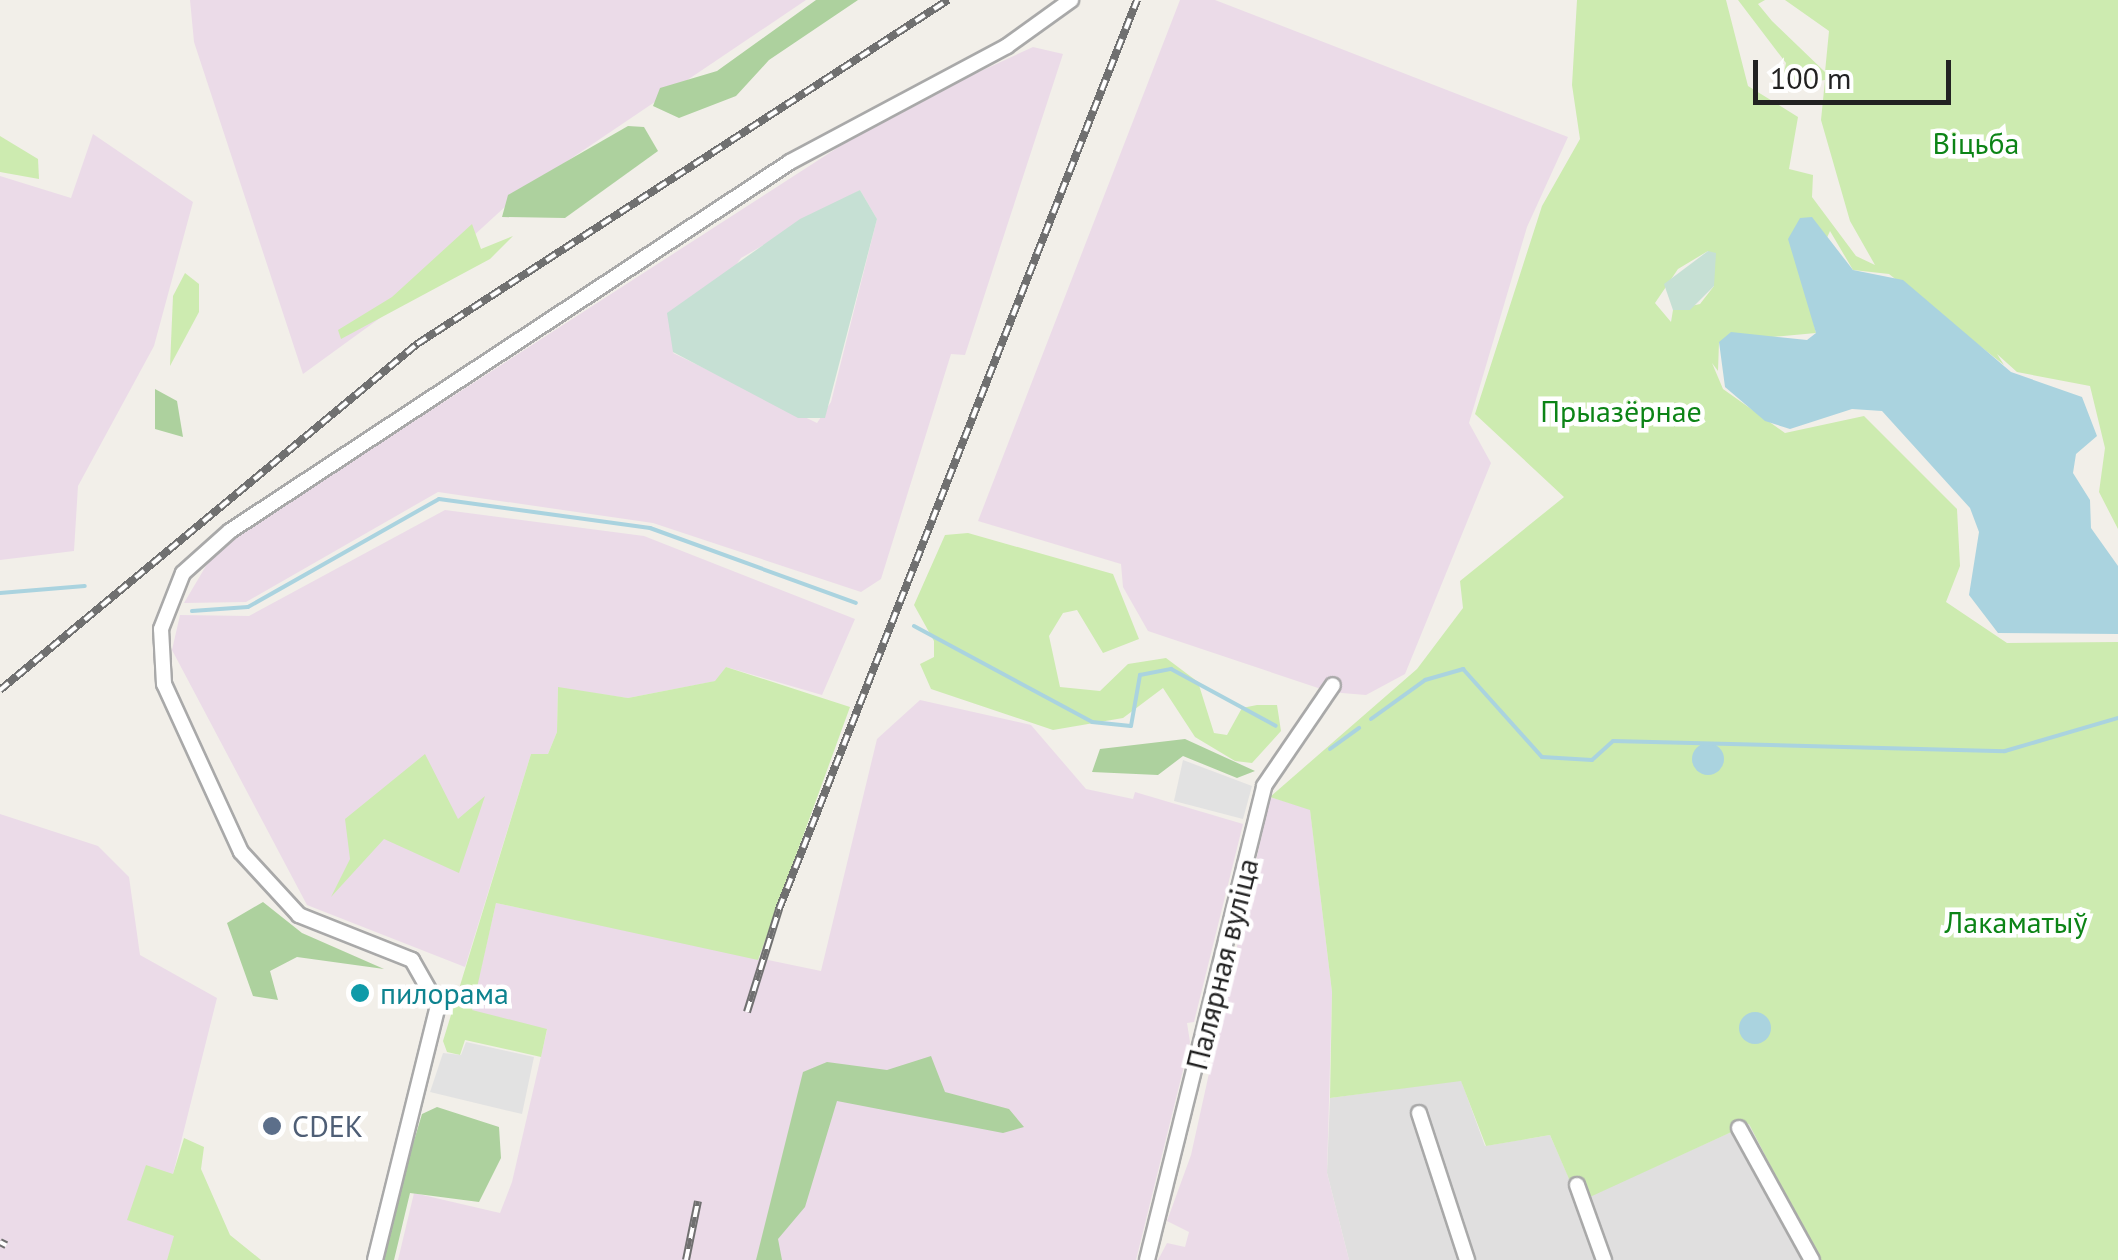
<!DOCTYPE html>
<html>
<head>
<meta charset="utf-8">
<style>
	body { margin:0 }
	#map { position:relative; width:2118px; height:1260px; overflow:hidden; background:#f2efe9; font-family:"PT Sans",sans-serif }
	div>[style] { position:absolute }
	.residential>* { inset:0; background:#e0dfdf }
	.industrial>* { inset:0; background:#ebdbe8 }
	.grass>* { inset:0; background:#cdebb0 }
	.forest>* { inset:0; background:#add19e }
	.wetland>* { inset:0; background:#c6e0d4 }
	.parking>* { inset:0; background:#e2e2e2 }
	.water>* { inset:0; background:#aad3df }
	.round { border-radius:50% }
	.stream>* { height:4px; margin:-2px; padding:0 2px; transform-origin:2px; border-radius:2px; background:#aad3df }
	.roads { filter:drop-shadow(2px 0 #a9a9a9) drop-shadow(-2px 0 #a9a9a9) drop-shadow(0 2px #a9a9a9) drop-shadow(0 -2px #a9a9a9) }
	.street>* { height:14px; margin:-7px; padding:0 7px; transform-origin:7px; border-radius:7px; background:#fff }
	.rail>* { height:8px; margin-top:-4px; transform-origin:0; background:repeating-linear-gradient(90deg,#fff 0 11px,#707070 0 22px); box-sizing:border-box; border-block:2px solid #707070 }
	.dots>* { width:28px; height:28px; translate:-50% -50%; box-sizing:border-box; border:5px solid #fff; border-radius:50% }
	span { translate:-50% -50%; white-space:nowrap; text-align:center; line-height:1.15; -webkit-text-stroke:9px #fff; paint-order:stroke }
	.park-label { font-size:30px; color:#0c8416 }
	.street-label { font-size:30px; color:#222 }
	.culture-label { font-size:30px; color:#0d838f }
	.left { translate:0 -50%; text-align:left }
	.service-label { font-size:30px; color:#4e5e75 }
	.scale { position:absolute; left:1753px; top:60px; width:198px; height:45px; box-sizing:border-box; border:5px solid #222; border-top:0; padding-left:12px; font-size:30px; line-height:35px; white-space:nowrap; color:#222; -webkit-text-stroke:8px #fff; paint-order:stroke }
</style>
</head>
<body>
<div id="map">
	<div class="residential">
		<i style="clip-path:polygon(1461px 1080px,1485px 1146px,1550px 1135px,1579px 1201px,1749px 1124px,1819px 1260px,1349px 1260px,1327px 1173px,1330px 1098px)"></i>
	</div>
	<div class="industrial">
		<i style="clip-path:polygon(190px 0,806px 0,520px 193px,398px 305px,303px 374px,194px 42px)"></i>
		<i style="clip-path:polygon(1180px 0,1215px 0,1568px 137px,1527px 227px,1469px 423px,1491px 463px,1405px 674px,1366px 695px,1330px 692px,1148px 631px,1123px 587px,1121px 564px,978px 521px)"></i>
		<i style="clip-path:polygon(evenodd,1033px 47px,1063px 54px,965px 355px,951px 354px,881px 579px,861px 592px,653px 523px,438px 492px,246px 602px,184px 603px,216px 549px,896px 110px,1033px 47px,860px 190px,877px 219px,831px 402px,817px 423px,673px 353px,741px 258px,860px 190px)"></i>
		<i style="clip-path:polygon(93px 134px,193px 202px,154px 346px,78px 486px,74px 551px,0 560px,0 176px,71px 198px)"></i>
		<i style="clip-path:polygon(445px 510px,644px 536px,855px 619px,822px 695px,726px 667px,716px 681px,628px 698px,558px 688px,557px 732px,548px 754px,531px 754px,465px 967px,307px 905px,172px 650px,180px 615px,249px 616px)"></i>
		<i style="clip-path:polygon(920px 700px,1031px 725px,1086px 789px,1133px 799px,1135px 792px,1243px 824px,1194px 1022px,1187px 1023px,1190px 1042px,1136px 1260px,398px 1260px,414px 1193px,500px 1213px,512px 1182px,547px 1030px,471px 1011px,496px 903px,821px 971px,877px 739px)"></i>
		<i style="clip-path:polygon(1270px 797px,1310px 809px,1332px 992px,1327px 1173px,1349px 1260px,1158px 1260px,1167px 1243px,1185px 1247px,1189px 1232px,1167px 1221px,1191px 1155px)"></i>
		<i style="clip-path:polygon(0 814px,98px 846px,129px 877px,140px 955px,217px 998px,173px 1174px,128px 1220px,175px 1236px,167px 1260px,0 1260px)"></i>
	</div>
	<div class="grass">
		<i style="clip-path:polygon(evenodd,1577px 0,1726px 0,1748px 86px,1798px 117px,1789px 169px,1813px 175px,1812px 197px,1856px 256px,1875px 265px,1850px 221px,1821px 120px,1825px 80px,1781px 86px,1786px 63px,1738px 0,1765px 0,1758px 4px,1772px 21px,1825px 72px,1829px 31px,1785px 0,2118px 0,2118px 529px,2099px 492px,2105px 448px,2090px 386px,2017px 372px,1997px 354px,2004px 365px,1889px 274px,1853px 270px,1830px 231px,1805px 287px,1816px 333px,1719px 342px,1718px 371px,1712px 363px,1723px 389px,1785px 433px,1864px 416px,1957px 509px,1960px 566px,1946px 602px,2007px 643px,2118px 642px,2118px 1260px,1819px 1260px,1749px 1124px,1579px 1202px,1550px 1135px,1486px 1146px,1461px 1081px,1330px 1098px,1332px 992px,1310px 810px,1270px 797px,1417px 669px,1463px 608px,1460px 581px,1564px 497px,1475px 414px,1542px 206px,1580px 139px,1572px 85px,1577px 0,1708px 251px,1714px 286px,1700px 304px,1673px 310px,1671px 322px,1655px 303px,1678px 269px,1708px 251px)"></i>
		<i style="clip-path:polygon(0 136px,38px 159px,39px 179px,0 172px)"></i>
		<i style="clip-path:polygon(472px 224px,481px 249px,513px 236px,490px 259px,341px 339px,338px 330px,392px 297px)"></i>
		<i style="clip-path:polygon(185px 273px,199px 284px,199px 312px,170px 366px,173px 296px)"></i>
		<i style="clip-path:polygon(968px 533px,1113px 574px,1139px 639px,1103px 653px,1077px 610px,1063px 613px,1049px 636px,1060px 687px,1100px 691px,1128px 664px,1166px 658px,1198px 682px,1214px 733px,1227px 735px,1242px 708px,1257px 705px,1277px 705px,1281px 731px,1252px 763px,1235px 761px,1195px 737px,1163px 688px,1123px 718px,1053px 730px,931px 689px,920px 664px,934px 657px,934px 641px,914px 605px,945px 535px)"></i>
		<i style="clip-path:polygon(726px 667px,850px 707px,758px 960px,496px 903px,472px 1010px,547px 1029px,541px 1057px,465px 1040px,460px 1055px,447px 1052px,443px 1041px,531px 754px,548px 754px,557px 732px,558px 687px,628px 698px,715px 681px)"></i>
		<i style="clip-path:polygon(425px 754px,458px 819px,485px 796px,459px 873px,384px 839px,331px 897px,350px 859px,345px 819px)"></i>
		<i style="clip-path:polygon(184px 1138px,204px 1147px,201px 1169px,230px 1235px,261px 1260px,167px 1260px,174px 1236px,127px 1220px,146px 1165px,173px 1174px)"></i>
	</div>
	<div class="forest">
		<i style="clip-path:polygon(816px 0,858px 0,769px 60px,736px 96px,679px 118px,653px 106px,660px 88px,717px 71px)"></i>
		<i style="clip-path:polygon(628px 126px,644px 127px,658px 151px,565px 218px,502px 217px,508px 195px)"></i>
		<i style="clip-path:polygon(155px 389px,177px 401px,183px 437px,155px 429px)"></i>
		<i style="clip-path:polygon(1185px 739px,1255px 771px,1237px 778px,1183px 756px,1158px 775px,1092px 772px,1100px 749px)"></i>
		<i style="clip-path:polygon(263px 902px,302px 933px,384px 969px,297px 957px,270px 971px,278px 1000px,253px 996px,227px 923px)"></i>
		<i style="clip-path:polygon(931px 1056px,945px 1092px,1009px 1109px,1024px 1127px,1003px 1133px,837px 1101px,805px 1207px,778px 1239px,782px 1260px,756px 1260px,803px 1072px,827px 1062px,887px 1070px)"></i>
		<i style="clip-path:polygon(437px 1107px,499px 1127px,501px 1158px,479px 1202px,410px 1193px,394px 1260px,378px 1260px,422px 1114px)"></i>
	</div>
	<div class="wetland">
		<i style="clip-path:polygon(860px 190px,877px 219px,825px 418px,798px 418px,673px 352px,667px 313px,800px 219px)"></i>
		<i style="clip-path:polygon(1708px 251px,1716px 253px,1714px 286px,1690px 310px,1673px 310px,1664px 284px)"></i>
	</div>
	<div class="parking">
		<i style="clip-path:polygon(1183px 760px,1252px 786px,1243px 819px,1174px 801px)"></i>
		<i style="clip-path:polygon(466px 1042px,534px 1057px,522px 1114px,430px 1092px,443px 1053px,461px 1055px)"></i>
	</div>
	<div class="water">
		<i style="clip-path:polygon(1812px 217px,1853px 270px,1903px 280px,2011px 372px,2082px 397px,2097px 436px,2076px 454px,2073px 473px,2090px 500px,2091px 528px,2118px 566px,2118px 634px,1998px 633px,1969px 595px,1979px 532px,1970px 508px,1882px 411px,1852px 409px,1790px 429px,1765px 421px,1725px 387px,1719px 342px,1731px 332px,1807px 340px,1816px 333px,1788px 239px,1800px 218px)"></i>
		<i class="round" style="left:1692px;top:743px;width:32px;height:32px"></i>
		<i class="round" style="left:1739px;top:1012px;width:32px;height:32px"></i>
	</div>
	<div class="stream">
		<i style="left:0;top:593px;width:85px;rotate:-4.7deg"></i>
		<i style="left:192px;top:611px;width:56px;rotate:-4.1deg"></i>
		<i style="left:248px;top:607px;width:219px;rotate:-29.5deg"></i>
		<i style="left:439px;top:499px;width:213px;rotate:7.8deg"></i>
		<i style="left:650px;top:528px;width:219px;rotate:20deg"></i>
		<i style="left:914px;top:626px;width:202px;rotate:28.3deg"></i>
		<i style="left:1092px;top:722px;width:39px;rotate:6deg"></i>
		<i style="left:1131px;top:726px;width:52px;rotate:-80deg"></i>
		<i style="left:1140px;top:675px;width:32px;rotate:-11deg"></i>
		<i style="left:1171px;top:669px;width:119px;rotate:28.5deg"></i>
		<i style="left:1371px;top:719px;width:67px;rotate:-35.8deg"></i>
		<i style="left:1425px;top:680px;width:40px;rotate:-16deg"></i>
		<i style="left:1463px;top:669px;width:118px;rotate:48.1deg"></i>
		<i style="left:1542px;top:757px;width:50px;rotate:3.4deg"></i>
		<i style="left:1592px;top:760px;width:28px;rotate:-42deg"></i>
		<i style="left:1613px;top:741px;width:392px;rotate:1.5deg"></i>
		<i style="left:2005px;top:751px;width:118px;rotate:-16.3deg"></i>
		<i style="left:1330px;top:749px;width:36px;rotate:-36deg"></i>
	</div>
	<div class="roads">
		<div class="street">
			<i style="left:1419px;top:1113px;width:155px;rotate:71.9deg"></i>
			<i style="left:1739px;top:1128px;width:151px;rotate:61.1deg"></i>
			<i style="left:1577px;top:1185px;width:80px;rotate:70.2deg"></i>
			<i style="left:375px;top:1260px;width:262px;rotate:-76.1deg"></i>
			<i style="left:438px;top:1006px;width:53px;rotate:-119.5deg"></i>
			<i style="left:412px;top:960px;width:122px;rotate:-158.3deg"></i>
			<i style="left:299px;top:915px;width:86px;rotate:-132.6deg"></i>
			<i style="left:241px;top:852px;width:185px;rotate:-114.6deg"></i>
			<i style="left:164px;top:684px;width:55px;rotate:-93.1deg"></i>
			<i style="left:161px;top:629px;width:60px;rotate:-68.6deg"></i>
			<i style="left:183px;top:573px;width:63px;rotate:-41.8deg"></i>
			<i style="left:230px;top:531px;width:671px;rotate:-33.38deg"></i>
			<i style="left:790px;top:162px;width:246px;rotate:-28.1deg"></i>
			<i style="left:1007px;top:46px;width:79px;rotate:-35.7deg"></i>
			<i style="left:1147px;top:1260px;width:488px;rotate:-76.1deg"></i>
			<i style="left:1264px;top:786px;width:122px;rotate:-55.7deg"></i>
		</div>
	</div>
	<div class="rail">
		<i style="left:0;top:690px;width:542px;rotate:-39.68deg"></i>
		<i style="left:417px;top:344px;width:633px;rotate:-32.94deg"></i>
		<i style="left:747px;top:1012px;width:108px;rotate:-72.7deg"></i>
		<i style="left:779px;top:909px;width:977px;rotate:-68.5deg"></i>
		<i style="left:0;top:1242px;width:7px;rotate:27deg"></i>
		<i style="left:686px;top:1260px;width:60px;rotate:-78.5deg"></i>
	</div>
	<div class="dots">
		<i style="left:360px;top:993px;background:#0f9aa8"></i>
		<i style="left:272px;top:1126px;background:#5c6f8a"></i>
	</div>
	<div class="park-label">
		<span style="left:1976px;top:143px">Віцьба</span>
		<span style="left:1621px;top:411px">Прыазёрнае</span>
		<span style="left:2016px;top:922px">Лакаматыў</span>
	</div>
	<div class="street-label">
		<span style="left:1222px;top:964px;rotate:-76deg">Палярная вуліца</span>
	</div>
	<div class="culture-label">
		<span class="left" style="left:380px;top:993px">пилорама</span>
	</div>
	<div class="service-label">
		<span class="left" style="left:292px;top:1126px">CDEK</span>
	</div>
	<div class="scale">100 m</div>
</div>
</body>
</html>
